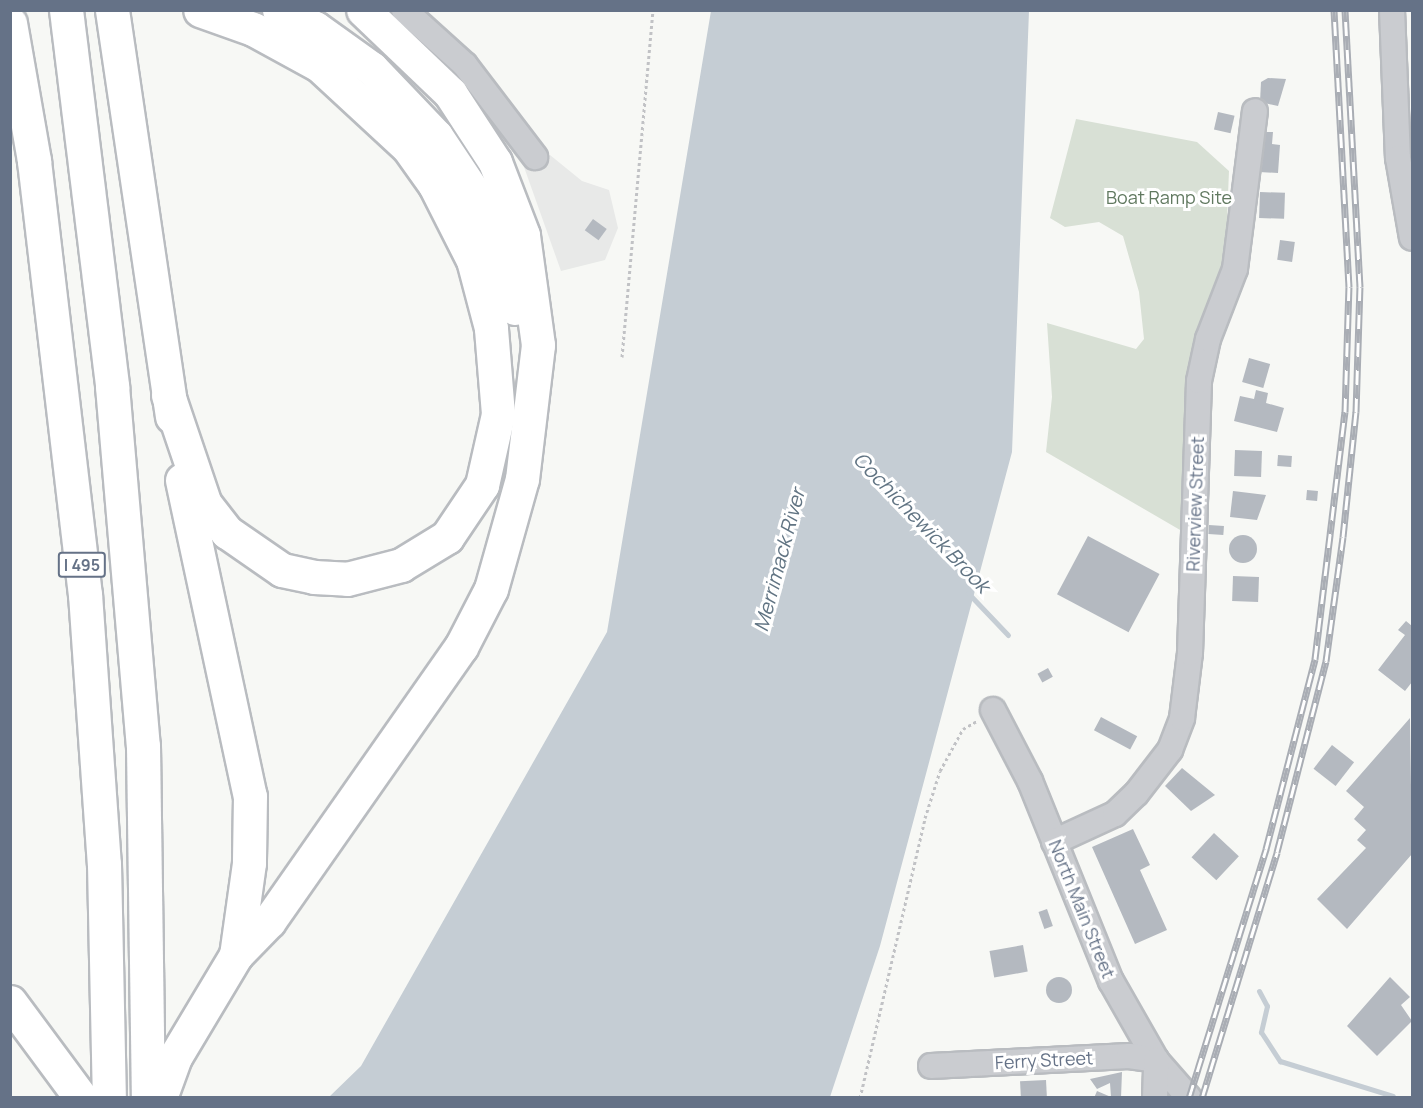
<!DOCTYPE html>
<html>
<head>
<meta charset="utf-8">
<style>
	body { margin:0 }
	#map { position:relative; width:1423px; height:1108px; overflow:hidden; background:#f7f8f5; font-family:Manrope,sans-serif }
	div>[style] { position:absolute }
	.built>* { inset:0; background:#e8e9e8 }
	.green>* { inset:0; background:#d8e0d5 }
	.water>* { inset:0; background:#c5cdd4 }
	.stream>* { height:5px; margin:-2.5px; padding:0 2.5px; transform-origin:2.5px; border-radius:2.5px; background:#c5cdd4 }
	.building>* { inset:0; background:#b4b9c0; transform-origin:0 0 }
	.round { border-radius:50% }
	.path>* { height:3px; margin-top:-1.5px; transform-origin:0; background:repeating-linear-gradient(90deg,#c1c2c5 0 3px,transparent 0 6px) }
	.roads { filter:drop-shadow(2px 0 #b9bcc0) drop-shadow(-2px 0 #b9bcc0) drop-shadow(0 2px #b9bcc0) drop-shadow(0 -2px #b9bcc0) }
	.minor>* { height:24px; margin:-12px; padding:0 12px; transform-origin:12px; border-radius:12px; background:#caccd0 }
	.highway>* { height:33px; margin:-16.5px; padding:0 16.5px; transform-origin:16.5px; border-radius:16.5px; background:#fff }
	.rail>* { height:7px; margin-top:-3.5px; transform-origin:0; background:repeating-linear-gradient(90deg,#fff 0 14px,#a9adb4 0 28px); box-sizing:border-box; border-block:2px solid #a9adb4 }
	span { translate:-50% -50%; white-space:nowrap; text-align:center; line-height:1.15; -webkit-text-stroke:6px #fff; paint-order:stroke }
	.shield-label span { padding:2px 4px; background:#fff; border:2px solid; border-radius:4px; -webkit-text-stroke-width:0 }
	.shield-label { font-size:16px; color:#657287; font-weight:700 }
	.park-label { font-size:18px; color:#617960 }
	.street-label { font-size:18px; color:#657287 }
	.water-label { font-size:20px; color:#617483; font-style:italic }
	.frame { position:absolute; inset:0; border:12px solid #657287; pointer-events:none }
</style>
</head>
<body>
<div id="map">
	<div class="built">
		<i style="clip-path:polygon(550px 155px,582px 181px,609px 190px,618px 228px,605px 260px,561px 271px,524px 167px)"></i>
	</div>
	<div class="green">
		<i style="clip-path:polygon(1076px 119px,1197px 142px,1229px 171px,1225px 268px,1189px 364px,1187px 534px,1046px 452px,1052px 397px,1047px 323px,1136px 349px,1144px 339px,1139px 292px,1123px 236px,1099px 222px,1065px 227px,1050px 218px)"></i>
	</div>
	<div class="water">
		<i style="clip-path:polygon(711px 11px,1029px 11px,1012px 452px,880px 946px,830px 1097px,329px 1097px,361px 1066px,607px 632px)"></i>
	</div>
	<div class="stream">
		<i style="left:968px;top:593px;width:58px;rotate:46.4deg"></i>
		<i style="left:1259px;top:991px;width:17px;rotate:62deg"></i>
		<i style="left:1267px;top:1006px;width:27px;rotate:103deg"></i>
		<i style="left:1261px;top:1032px;width:35px;rotate:57deg"></i>
		<i style="left:1280px;top:1061px;width:118px;rotate:17.2deg"></i>
	</div>
	<div class="building">
		<i style="clip-path:polygon(1268px 78px,1286px 79px,1278px 106px,1260px 102px,1261px 82px)"></i>
		<i style="left:1218px;top:112px;width:17px;height:18px;rotate:13deg"></i>
		<i style="clip-path:polygon(1260px 132px,1273px 132px,1272px 144px,1280px 145px,1278px 173px,1259px 172px)"></i>
		<i style="left:1260px;top:192px;width:25px;height:26px;rotate:2deg"></i>
		<i style="left:593px;top:219px;width:17px;height:14px;rotate:36deg"></i>
		<i style="left:1280px;top:240px;width:15px;height:20px;rotate:8deg"></i>
		<i style="left:1249px;top:358px;width:22px;height:25px;rotate:16deg"></i>
		<i style="clip-path:polygon(1256px 390px,1268px 393px,1266px 403px,1284px 408px,1277px 432px,1234px 421px,1240px 396px,1254px 399px)"></i>
		<i style="left:1235px;top:450px;width:27px;height:26px;rotate:2deg"></i>
		<i style="left:1278px;top:455px;width:14px;height:11px;rotate:4deg"></i>
		<i style="left:1307px;top:490px;width:11px;height:10px;rotate:5deg"></i>
		<i style="clip-path:polygon(1233px 491px,1266px 495px,1257px 520px,1230px 517px)"></i>
		<i style="left:1209px;top:525px;width:15px;height:9px;rotate:4deg"></i>
		<i class="round" style="left:1229px;top:535px;width:28px;height:28px"></i>
		<i style="left:1088px;top:536px;width:81px;height:66px;rotate:28deg"></i>
		<i style="left:1233px;top:576px;width:26px;height:25px;rotate:2deg"></i>
		<i style="clip-path:polygon(1406px 621px,1412px 626px,1412px 682px,1405px 691px,1378px 670px,1405px 635px,1398px 630px)"></i>
		<i style="left:1048px;top:668px;width:10px;height:12px;rotate:61deg"></i>
		<i style="left:1101px;top:717px;width:41px;height:15px;rotate:28deg"></i>
		<i style="clip-path:polygon(1410px 718px,1412px 854px,1347px 929px,1317px 899px,1366px 848px,1357px 840px,1366px 830px,1354px 819px,1364px 807px,1346px 791px)"></i>
		<i style="left:1332px;top:745px;width:28px;height:30px;rotate:38deg"></i>
		<i style="clip-path:polygon(1182px 768px,1215px 795px,1191px 811px,1165px 786px)"></i>
		<i style="clip-path:polygon(1133px 829px,1150px 865px,1140px 870px,1167px 930px,1135px 944px,1092px 847px)"></i>
		<i style="left:1214px;top:833px;width:34px;height:33px;rotate:43deg"></i>
		<i style="left:1047px;top:909px;width:18px;height:9px;rotate:71deg"></i>
		<i style="left:1023px;top:945px;width:27px;height:34px;rotate:80deg"></i>
		<i class="round" style="left:1046px;top:977px;width:26px;height:26px"></i>
		<i style="clip-path:polygon(1390px 977px,1410px 997px,1401px 1005px,1412px 1021px,1377px 1056px,1347px 1026px)"></i>
		<i style="clip-path:polygon(1122px 1072px,1121px 1098px,1094px 1098px,1097px 1091px,1111px 1097px,1110px 1083px,1097px 1089px,1090px 1079px)"></i>
		<i style="left:1046px;top:1080px;width:18px;height:26px;rotate:87deg"></i>
	</div>
	<div class="path">
		<i style="left:622px;top:357px;width:348px;rotate:-84.9deg"></i>
		<i style="left:860px;top:1098px;width:287px;rotate:-76.9deg"></i>
		<i style="left:925px;top:818px;width:49px;rotate:-72.3deg"></i>
		<i style="left:940px;top:771px;width:48px;rotate:-61.3deg"></i>
		<i style="left:963px;top:729px;width:16px;rotate:-30deg"></i>
	</div>
	<div class="roads">
		<div class="minor">
			<i style="left:404px;top:10px;width:82px;rotate:42deg"></i>
			<i style="left:465px;top:65px;width:116px;rotate:52.7deg"></i>
			<i style="left:1392px;top:10px;width:148px;rotate:87.7deg"></i>
			<i style="left:1398px;top:158px;width:81px;rotate:80.1deg"></i>
			<i style="left:993px;top:710px;width:80px;rotate:62.5deg"></i>
			<i style="left:1030px;top:781px;width:216px;rotate:68deg"></i>
			<i style="left:1111px;top:981px;width:91px;rotate:60.3deg"></i>
			<i style="left:1156px;top:1060px;width:50px;rotate:49deg"></i>
			<i style="left:1054px;top:842px;width:67px;rotate:-24.7deg"></i>
			<i style="left:1115px;top:814px;width:29px;rotate:-44deg"></i>
			<i style="left:1136px;top:794px;width:56px;rotate:-52.3deg"></i>
			<i style="left:1170px;top:750px;width:34px;rotate:-69deg"></i>
			<i style="left:1182px;top:718px;width:65px;rotate:-83deg"></i>
			<i style="left:1190px;top:653px;width:272px;rotate:-88.1deg"></i>
			<i style="left:1199px;top:381px;width:43px;rotate:-77.9deg"></i>
			<i style="left:1208px;top:339px;width:75px;rotate:-68.9deg"></i>
			<i style="left:1235px;top:269px;width:159px;rotate:-82.8deg"></i>
			<i style="left:931px;top:1066px;width:198px;rotate:-2.9deg"></i>
			<i style="left:1129px;top:1056px;width:27px;rotate:8deg"></i>
			<i style="left:1155px;top:1098px;width:38px;rotate:-88deg"></i>
		</div>
		<div class="highway">
			<i style="left:66px;top:10px;width:379px;rotate:83deg"></i>
			<i style="left:112px;top:386px;width:361px;rotate:85.1deg"></i>
			<i style="left:143px;top:746px;width:352px;rotate:89.2deg"></i>
			<i style="left:112px;top:10px;width:411px;rotate:81.6deg"></i>
			<i style="left:279px;top:10px;width:40px;rotate:26.6deg"></i>
			<i style="left:315px;top:28px;width:69px;rotate:35.5deg"></i>
			<i style="left:371px;top:68px;width:94px;rotate:46.3deg"></i>
			<i style="left:436px;top:136px;width:76px;rotate:56.3deg"></i>
			<i style="left:478px;top:199px;width:74px;rotate:67.9deg"></i>
			<i style="left:506px;top:268px;width:41px;rotate:77.3deg"></i>
			<i style="left:10px;top:23px;width:140px;rotate:80.1deg"></i>
			<i style="left:34px;top:161px;width:436px;rotate:83.3deg"></i>
			<i style="left:85px;top:594px;width:271px;rotate:86deg"></i>
			<i style="left:104px;top:864px;width:234px;rotate:88.8deg"></i>
			<i style="left:168px;top:395px;width:115px;rotate:71.3deg"></i>
			<i style="left:205px;top:504px;width:36px;rotate:52deg"></i>
			<i style="left:227px;top:532px;width:67px;rotate:34.6deg"></i>
			<i style="left:282px;top:570px;width:33px;rotate:12deg"></i>
			<i style="left:314px;top:577px;width:33px;rotate:3deg"></i>
			<i style="left:347px;top:579px;width:56px;rotate:-14.5deg"></i>
			<i style="left:401px;top:565px;width:54px;rotate:-31.3deg"></i>
			<i style="left:447px;top:537px;width:63px;rotate:-56.1deg"></i>
			<i style="left:482px;top:485px;width:73px;rotate:-77.3deg"></i>
			<i style="left:498px;top:414px;width:86px;rotate:-94.7deg"></i>
			<i style="left:491px;top:328px;width:70px;rotate:-104.8deg"></i>
			<i style="left:473px;top:260px;width:84px;rotate:-116.9deg"></i>
			<i style="left:435px;top:185px;width:47px;rotate:-125.4deg"></i>
			<i style="left:408px;top:147px;width:121px;rotate:-137.3deg"></i>
			<i style="left:319px;top:65px;width:75px;rotate:-151.4deg"></i>
			<i style="left:253px;top:29px;width:56px;rotate:-160.3deg"></i>
			<i style="left:182px;top:480px;width:323px;rotate:77.9deg"></i>
			<i style="left:250px;top:796px;width:67px;rotate:90.9deg"></i>
			<i style="left:249px;top:863px;width:93px;rotate:98deg"></i>
			<i style="left:10px;top:1002px;width:119px;rotate:53.5deg"></i>
			<i style="left:160px;top:1098px;width:44px;rotate:-69.9deg"></i>
			<i style="left:175px;top:1057px;width:119px;rotate:-59.1deg"></i>
			<i style="left:236px;top:955px;width:47px;rotate:-45.9deg"></i>
			<i style="left:269px;top:921px;width:335px;rotate:-55deg"></i>
			<i style="left:461px;top:647px;width:65px;rotate:-62.7deg"></i>
			<i style="left:491px;top:589px;width:114px;rotate:-74.3deg"></i>
			<i style="left:522px;top:479px;width:135px;rotate:-83.2deg"></i>
			<i style="left:538px;top:345px;width:111px;rotate:-97.8deg"></i>
			<i style="left:523px;top:235px;width:78px;rotate:-111deg"></i>
			<i style="left:495px;top:162px;width:82px;rotate:-123.1deg"></i>
			<i style="left:450px;top:93px;width:120px;rotate:-136.3deg"></i>
		</div>
	</div>
	<div class="rail">
		<i style="left:1189px;top:1098px;width:261px;rotate:-72.8deg"></i>
		<i style="left:1266px;top:849px;width:196px;rotate:-75.5deg"></i>
		<i style="left:1315px;top:659px;width:249px;rotate:-83.1deg"></i>
		<i style="left:1345px;top:412px;width:125px;rotate:-88.2deg"></i>
		<i style="left:1349px;top:287px;width:277px;rotate:-93.1deg"></i>
		<i style="left:1202px;top:1098px;width:257px;rotate:-73deg"></i>
		<i style="left:1277px;top:852px;width:197px;rotate:-75.6deg"></i>
		<i style="left:1326px;top:661px;width:125px;rotate:-82.2deg"></i>
		<i style="left:1343px;top:537px;width:126px;rotate:-84.1deg"></i>
		<i style="left:1356px;top:412px;width:125px;rotate:-88.2deg"></i>
		<i style="left:1360px;top:287px;width:277px;rotate:-93.1deg"></i>
	</div>
	<div class="shield-label">
		<span style="left:82px;top:565px">I 495</span>
	</div>
	<div class="park-label">
		<span style="left:1169px;top:197px">Boat Ramp Site</span>
	</div>
	<div class="street-label">
		<span style="left:1195px;top:504px;rotate:-88deg">Riverview Street</span>
		<span style="left:1082px;top:909px;rotate:68deg">North Main Street</span>
		<span style="left:1044px;top:1060px;rotate:-3deg">Ferry Street</span>
	</div>
	<div class="water-label">
		<span style="left:922px;top:522px;rotate:46deg">Cochichewick Brook</span>
		<span style="left:779px;top:560px;rotate:-75deg">Merrimack River</span>
	</div>
	<div class="frame"></div>
</div>
</body>
</html>
